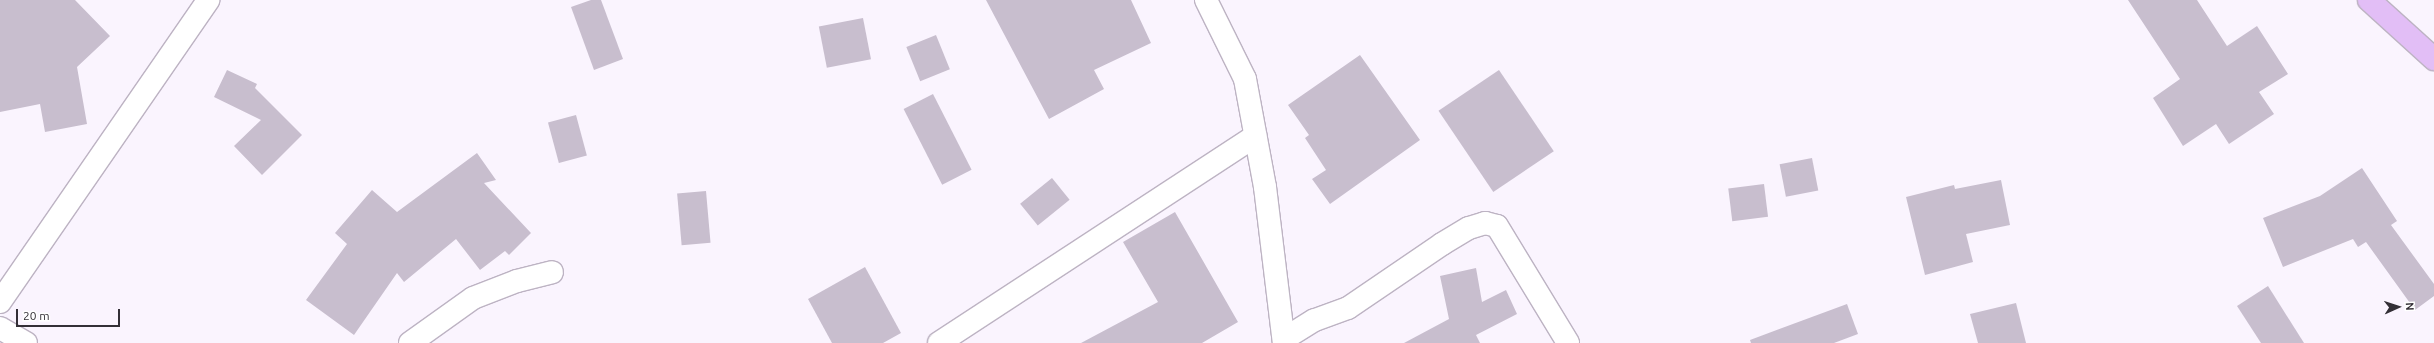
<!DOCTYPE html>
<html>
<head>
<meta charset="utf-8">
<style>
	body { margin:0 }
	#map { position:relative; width:2434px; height:343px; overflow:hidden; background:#faf4fe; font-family:Ubuntu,sans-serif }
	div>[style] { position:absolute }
	.building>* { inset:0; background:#c8bece; transform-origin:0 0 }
	.roads { filter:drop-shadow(1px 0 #bdb3c3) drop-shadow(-1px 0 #bdb3c3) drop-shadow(0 1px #bdb3c3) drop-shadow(0 -1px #bdb3c3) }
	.minor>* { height:22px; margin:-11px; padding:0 11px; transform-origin:11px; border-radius:11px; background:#fff }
	.major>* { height:22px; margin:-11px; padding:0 11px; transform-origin:11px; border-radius:11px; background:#e2bef6 }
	span { translate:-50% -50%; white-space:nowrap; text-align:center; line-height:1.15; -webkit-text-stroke:4px #fff; paint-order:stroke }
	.north { position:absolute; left:2378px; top:287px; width:40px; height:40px; -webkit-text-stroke:3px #fff; paint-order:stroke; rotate:87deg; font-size:11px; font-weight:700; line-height:16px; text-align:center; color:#332f36 }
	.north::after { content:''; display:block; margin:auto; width:14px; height:18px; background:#332f36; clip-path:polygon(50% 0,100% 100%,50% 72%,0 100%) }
	.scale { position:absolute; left:16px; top:309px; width:104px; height:18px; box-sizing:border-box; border:2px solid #332f36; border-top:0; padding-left:5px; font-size:12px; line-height:14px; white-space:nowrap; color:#332f36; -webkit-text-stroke:3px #fff; paint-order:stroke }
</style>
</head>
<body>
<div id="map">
	<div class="building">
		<i style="clip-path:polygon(0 0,75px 0,110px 36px,77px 67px,87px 124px,45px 132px,40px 104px,0 112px)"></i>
		<i style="clip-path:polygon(591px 0,601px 0,623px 59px,594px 70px,571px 7px)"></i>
		<i style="clip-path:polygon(986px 0,1131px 0,1151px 43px,1094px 70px,1104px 89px,1049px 119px)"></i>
		<i style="clip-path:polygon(2128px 0,2197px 0,2227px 46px,2257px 26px,2288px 74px,2259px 92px,2274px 114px,2229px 144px,2216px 124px,2183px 146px,2153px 98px,2180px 79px)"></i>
		<i style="left:863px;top:18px;width:42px;height:45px;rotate:79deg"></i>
		<i style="left:936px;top:35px;width:37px;height:32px;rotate:68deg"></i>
		<i style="clip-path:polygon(1360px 55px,1420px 140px,1330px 204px,1312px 179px,1326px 170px,1305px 138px,1309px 135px,1288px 105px)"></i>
		<i style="clip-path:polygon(227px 70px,257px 84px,255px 88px,302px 135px,262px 175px,234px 146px,261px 120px,214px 97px)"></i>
		<i style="left:1499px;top:70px;width:98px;height:73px;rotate:56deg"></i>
		<i style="left:933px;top:94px;width:85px;height:33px;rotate:63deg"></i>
		<i style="left:576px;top:115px;width:42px;height:29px;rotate:75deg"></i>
		<i style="clip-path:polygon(477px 153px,496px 180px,484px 183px,531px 233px,509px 255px,505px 251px,480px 270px,456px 239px,404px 282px,397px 273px,354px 335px,306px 300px,347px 244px,335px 233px,372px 190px,397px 212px)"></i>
		<i style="left:1812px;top:158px;width:33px;height:33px;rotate:79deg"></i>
		<i style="clip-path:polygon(2362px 168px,2397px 221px,2391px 225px,2434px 284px,2434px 296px,2415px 310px,2366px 242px,2358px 247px,2353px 239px,2283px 267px,2263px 218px,2320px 196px)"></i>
		<i style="left:1052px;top:178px;width:28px;height:41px;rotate:51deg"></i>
		<i style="clip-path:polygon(2001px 180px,2010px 225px,1966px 234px,1973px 262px,1925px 275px,1906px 197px,1954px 185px,1955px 189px)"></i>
		<i style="left:1764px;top:184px;width:33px;height:36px;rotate:83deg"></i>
		<i style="left:706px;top:191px;width:52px;height:29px;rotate:85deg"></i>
		<i style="clip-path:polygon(1175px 212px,1238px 322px,1202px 343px,1081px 343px,1158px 302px,1123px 242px)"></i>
		<i style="clip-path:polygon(865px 267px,901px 333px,883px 343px,832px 343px,808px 299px)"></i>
		<i style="clip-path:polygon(1476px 268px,1482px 302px,1506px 290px,1517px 314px,1476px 335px,1480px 343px,1404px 343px,1449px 319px,1440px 276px)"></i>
		<i style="clip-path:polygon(2268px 286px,2304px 343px,2261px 343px,2237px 306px)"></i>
		<i style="clip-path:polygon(2016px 303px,2026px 343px,1978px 343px,1970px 314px)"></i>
		<i style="clip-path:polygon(1847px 304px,1858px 334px,1834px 343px,1751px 343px,1750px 340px)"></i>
	</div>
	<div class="roads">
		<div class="minor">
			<i style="left:1206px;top:0;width:88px;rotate:63.7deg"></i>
			<i style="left:1245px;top:79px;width:110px;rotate:79.5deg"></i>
			<i style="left:1265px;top:187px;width:157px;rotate:83.1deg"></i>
			<i style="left:0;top:302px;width:367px;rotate:-55.4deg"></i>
			<i style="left:0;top:328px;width:30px;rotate:30deg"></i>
			<i style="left:1284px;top:339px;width:36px;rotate:-32deg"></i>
			<i style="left:1315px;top:320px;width:35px;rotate:-20deg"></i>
			<i style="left:1348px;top:308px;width:114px;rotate:-34.2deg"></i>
			<i style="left:1442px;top:244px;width:31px;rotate:-31deg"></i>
			<i style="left:1469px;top:228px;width:17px;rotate:-17deg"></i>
			<i style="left:1485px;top:223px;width:12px;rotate:14deg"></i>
			<i style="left:1497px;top:226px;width:137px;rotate:58.7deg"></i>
			<i style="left:410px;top:343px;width:77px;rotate:-35.5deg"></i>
			<i style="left:473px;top:298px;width:47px;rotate:-21.1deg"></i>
			<i style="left:517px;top:281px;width:36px;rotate:-14deg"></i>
			<i style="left:939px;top:343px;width:378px;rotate:-33.2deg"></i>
		</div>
		<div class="major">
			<i style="left:2369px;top:0;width:88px;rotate:42.2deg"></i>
		</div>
	</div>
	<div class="north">N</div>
	<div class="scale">20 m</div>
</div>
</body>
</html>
